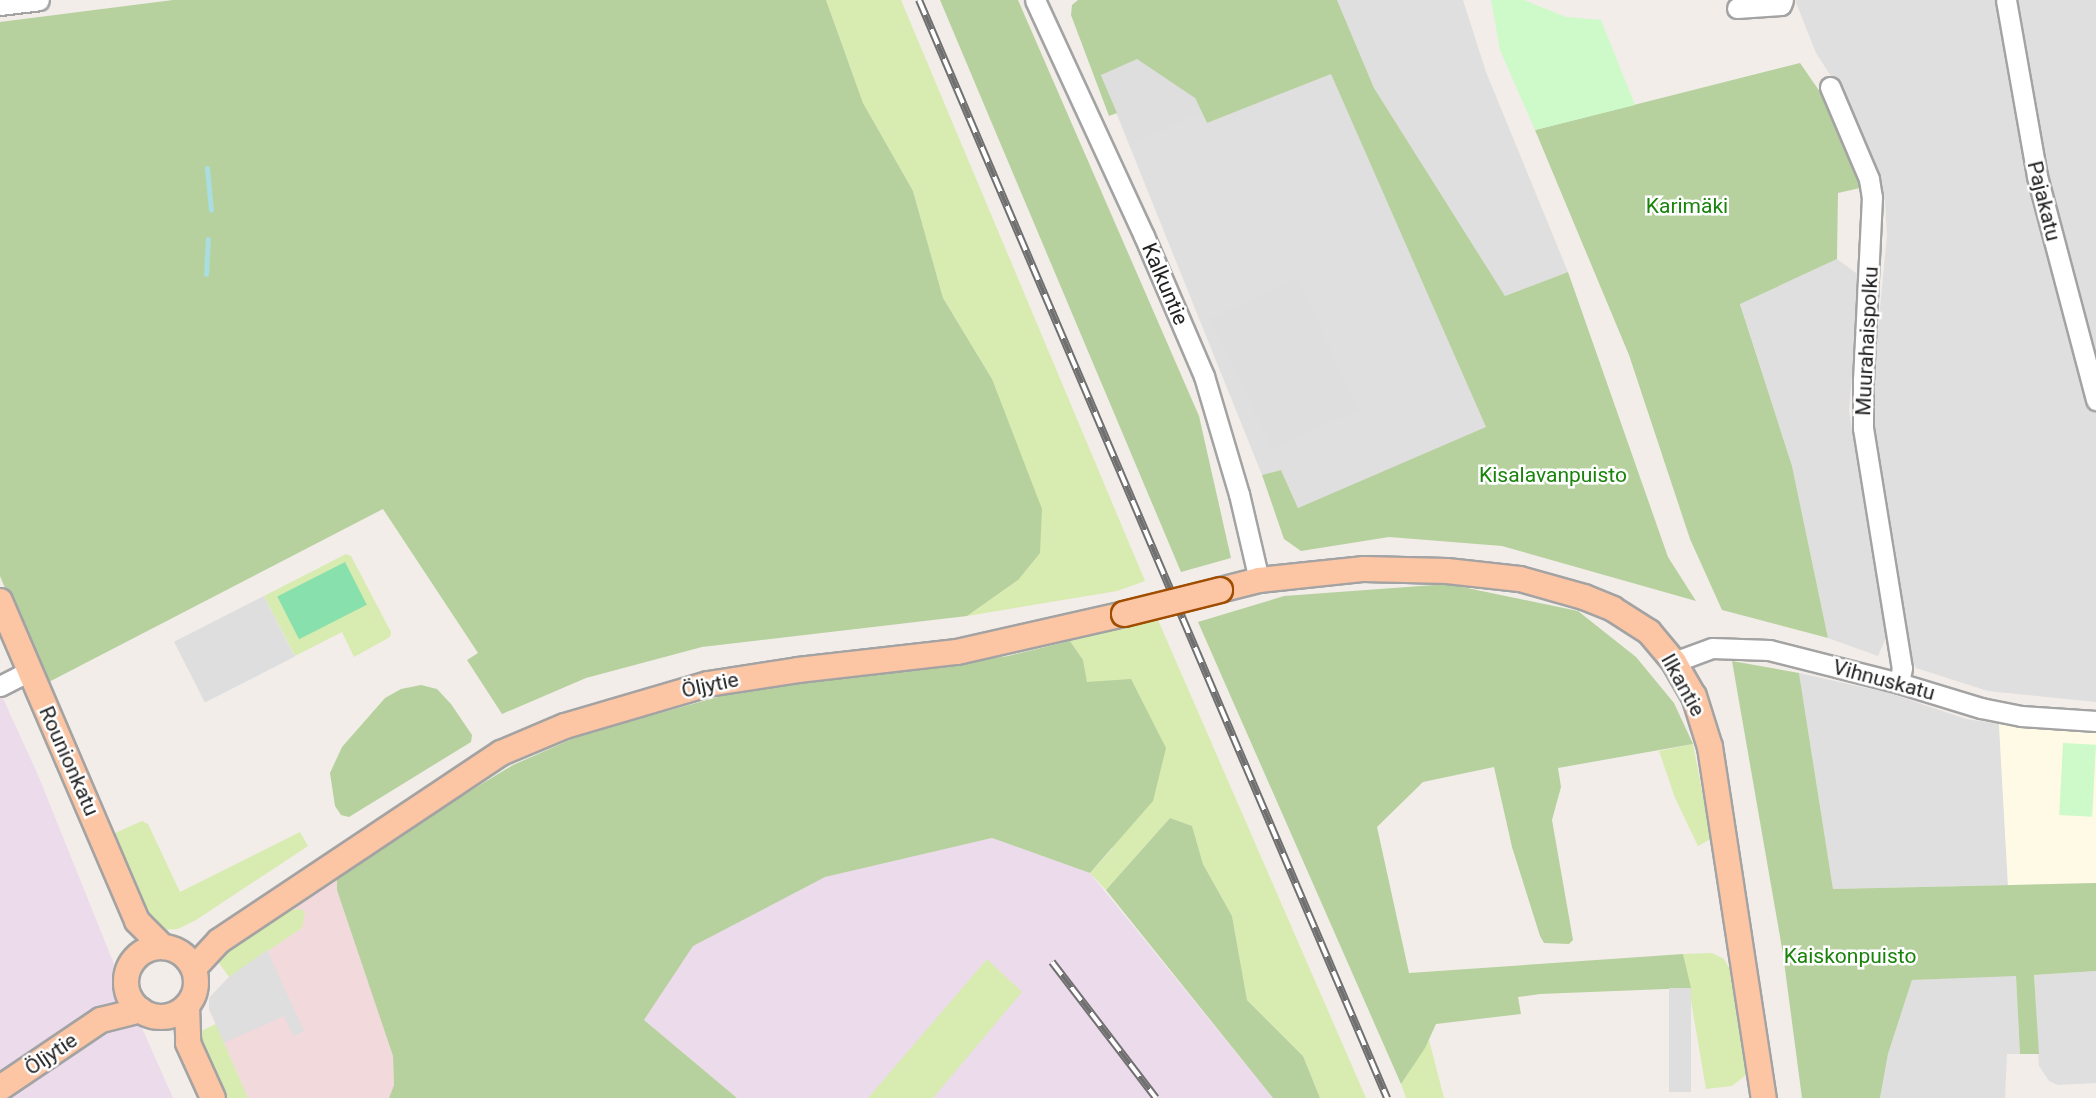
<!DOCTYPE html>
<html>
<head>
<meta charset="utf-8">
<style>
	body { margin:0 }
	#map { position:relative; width:2096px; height:1098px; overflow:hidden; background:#f2ede9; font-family:Roboto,sans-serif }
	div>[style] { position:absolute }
	.residential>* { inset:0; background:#e0dfdf }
	.commercial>* { inset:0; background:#f2d9dc }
	.industrial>* { inset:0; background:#ebdbeb }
	.education>* { inset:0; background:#fffae5 }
	.grass>* { inset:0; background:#d8ebb0 }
	.forest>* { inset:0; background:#b6d19e }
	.park>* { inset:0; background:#cdfac8; transform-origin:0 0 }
	.pitch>* { inset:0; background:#88e0ad; transform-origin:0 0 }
	.parking>* { inset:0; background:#dedede; transform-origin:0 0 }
	.stream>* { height:5px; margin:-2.5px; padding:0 2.5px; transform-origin:2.5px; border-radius:2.5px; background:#aadddf }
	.roads { filter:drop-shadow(2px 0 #a3a3a3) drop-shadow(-2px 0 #a3a3a3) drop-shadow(0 2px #a3a3a3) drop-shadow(0 -2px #a3a3a3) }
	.minor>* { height:19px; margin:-9.5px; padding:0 9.5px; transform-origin:9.5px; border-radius:9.5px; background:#fff }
	.major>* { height:24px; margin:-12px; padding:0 12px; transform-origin:12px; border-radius:12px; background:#fcc5a4 }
	.major>.ring { margin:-12px; padding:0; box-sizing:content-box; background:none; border:24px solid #fcc5a4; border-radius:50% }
	.rail>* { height:8px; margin-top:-4px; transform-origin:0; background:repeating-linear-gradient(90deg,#fff 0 16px,#707070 0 32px); box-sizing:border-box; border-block:2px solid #707070 }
	.bridges { filter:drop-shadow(2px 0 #9f4d00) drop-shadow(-2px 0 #9f4d00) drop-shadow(0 2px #9f4d00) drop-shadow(0 -2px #9f4d00) }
	.major-bridge>* { height:24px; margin:-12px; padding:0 12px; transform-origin:12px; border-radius:12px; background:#fcc5a4 }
	span { translate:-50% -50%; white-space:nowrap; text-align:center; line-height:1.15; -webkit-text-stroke:5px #fff; paint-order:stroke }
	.street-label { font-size:21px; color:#222 }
	.park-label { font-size:21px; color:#19830c }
</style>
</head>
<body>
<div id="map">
	<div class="residential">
		<i style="clip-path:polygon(1337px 0,1463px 0,1486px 72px,1568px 272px,1505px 296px,1374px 88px)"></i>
		<i style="clip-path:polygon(1795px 0,2096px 0,2096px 702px,1988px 691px,1916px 668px,1913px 661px,1875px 436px,1874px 371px,1887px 235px,1885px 201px,1838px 87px,1816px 53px)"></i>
		<i style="clip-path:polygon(1331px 73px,1487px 428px,1298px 508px,1281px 470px,1262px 475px,1101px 75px,1195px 98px,1207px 123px)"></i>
		<i style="clip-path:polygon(1837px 259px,1860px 276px,1849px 411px,1886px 638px,1878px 656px,1828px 638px,1792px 466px,1740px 303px)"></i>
		<i style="clip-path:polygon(1799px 673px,1889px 693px,1966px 719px,1999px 724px,2008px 885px,1833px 889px)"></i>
		<i style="clip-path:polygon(2096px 971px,2096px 1083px,2058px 1085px,2049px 1081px,2039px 1066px,2034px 975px)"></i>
		<i style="clip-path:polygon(2016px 975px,2020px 1054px,2007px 1054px,2005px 1098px,1880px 1098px,1888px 1054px,1912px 980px)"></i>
	</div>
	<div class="commercial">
		<i style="clip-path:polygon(345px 867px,393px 1056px,394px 1085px,389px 1098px,248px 1098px,209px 1009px,209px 998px,229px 977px,302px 928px,300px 909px,291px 910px)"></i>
	</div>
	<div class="industrial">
		<i style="clip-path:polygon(0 692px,38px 775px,116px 969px,173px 1098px,0 1098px)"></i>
		<i style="clip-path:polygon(992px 838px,1090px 873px,1273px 1098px,737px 1098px,644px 1020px,692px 946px,824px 877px)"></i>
	</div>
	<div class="education">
		<i style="clip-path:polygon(1999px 724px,2096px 732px,2096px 883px,2008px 885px)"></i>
	</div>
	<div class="grass">
		<i style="clip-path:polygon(826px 0,901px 0,1145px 581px,1117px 591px,967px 616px,1018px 580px,992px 379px,943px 298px,913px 191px,863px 103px)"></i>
		<i style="clip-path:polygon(346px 554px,351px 556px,391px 632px,390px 637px,354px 657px,342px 632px,295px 656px,264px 596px)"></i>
		<i style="clip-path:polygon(1158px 620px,1366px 1098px,1320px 1098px,1303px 1056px,1247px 1000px,1232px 916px,1203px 864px,1192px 826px,1170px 818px,1106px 890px,1090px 873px,1112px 849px,1083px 660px,1070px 641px)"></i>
		<i style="clip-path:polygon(1693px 744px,1711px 839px,1698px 846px,1675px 798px,1659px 751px)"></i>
		<i style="clip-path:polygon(142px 821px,148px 824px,180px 892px,300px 832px,308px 846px,196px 920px,178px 929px,160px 930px,149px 918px,113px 841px,115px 833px)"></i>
		<i style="clip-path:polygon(300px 909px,305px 912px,302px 928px,229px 977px,216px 959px,291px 910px)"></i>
		<i style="clip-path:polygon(1712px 953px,1724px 959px,1732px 973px,1746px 1075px,1732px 1086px,1706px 1089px,1683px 954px)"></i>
		<i style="clip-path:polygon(987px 959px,1022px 992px,933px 1098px,868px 1098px)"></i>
		<i style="clip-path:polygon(216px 1024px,248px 1098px,224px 1098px,197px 1033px)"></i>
		<i style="clip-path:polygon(1429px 1040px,1444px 1098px,1406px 1098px,1401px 1084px)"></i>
	</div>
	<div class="forest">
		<i style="clip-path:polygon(173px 0,826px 0,863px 103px,913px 191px,943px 298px,992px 379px,1042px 509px,1040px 553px,1018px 580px,967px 616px,702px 647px,586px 678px,502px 714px,467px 660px,478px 653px,383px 509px,45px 684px,0 576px,0 22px)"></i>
		<i style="clip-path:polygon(940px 0,1018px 0,1199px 416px,1231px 558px,1181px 572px)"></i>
		<i style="clip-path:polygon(1078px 0,1337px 0,1374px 88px,1505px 296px,1568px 272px,1668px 557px,1696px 601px,1502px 546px,1389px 537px,1301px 551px,1284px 539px,1262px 475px,1281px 470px,1298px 508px,1486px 427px,1331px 74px,1207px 123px,1195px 98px,1101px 75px,1117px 113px,1109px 116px,1071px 15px,1072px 5px)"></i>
		<i style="clip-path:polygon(1800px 63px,1827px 102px,1860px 188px,1838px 193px,1837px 259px,1740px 304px,1792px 466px,1828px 638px,1722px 610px,1690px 539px,1629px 355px,1535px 130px)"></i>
		<i style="clip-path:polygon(1448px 584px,1578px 611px,1636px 657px,1674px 703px,1693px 744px,1558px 768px,1561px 787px,1552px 820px,1573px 940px,1569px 944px,1544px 943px,1540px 936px,1512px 847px,1494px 767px,1423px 782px,1377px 827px,1409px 973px,1683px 954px,1691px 988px,1540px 994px,1518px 997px,1521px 1014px,1436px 1024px,1425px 1048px,1401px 1084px,1198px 622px,1284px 596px)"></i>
		<i style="clip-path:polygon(1070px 641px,1083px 660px,1087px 682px,1131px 679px,1166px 748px,1153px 801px,1090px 873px,992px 838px,825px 877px,693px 946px,644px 1020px,737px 1098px,389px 1098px,394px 1085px,393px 1056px,337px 890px,337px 878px,345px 867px,513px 765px,581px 735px,761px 685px,886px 673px,1008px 656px)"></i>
		<i style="clip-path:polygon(1732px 661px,1799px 673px,1833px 889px,2096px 883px,2096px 971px,2034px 975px,2039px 1054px,2020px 1054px,2016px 976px,1912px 980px,1888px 1054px,1880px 1098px,1802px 1098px,1783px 954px)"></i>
		<i style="clip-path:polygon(421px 685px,437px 689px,451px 704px,472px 735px,471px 742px,349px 817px,341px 815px,335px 806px,330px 773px,342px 747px,385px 698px,401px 689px)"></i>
		<i style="clip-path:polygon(1170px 818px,1192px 826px,1203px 864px,1232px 916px,1247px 1000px,1303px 1056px,1320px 1098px,1273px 1098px,1106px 890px)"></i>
	</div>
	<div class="park">
		<i style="clip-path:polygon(1491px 0,1524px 0,1566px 17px,1601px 20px,1635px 105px,1535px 130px,1500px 50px)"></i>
		<i style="left:2063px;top:743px;width:33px;height:72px;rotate:3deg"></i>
	</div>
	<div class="pitch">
		<i style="left:345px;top:562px;width:48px;height:76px;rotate:63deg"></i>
	</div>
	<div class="parking">
		<i style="clip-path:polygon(1137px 59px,1195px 98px,1201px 112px,1131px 145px,1101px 75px)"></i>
		<i style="left:1297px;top:278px;width:145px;height:95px;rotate:65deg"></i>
		<i style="left:264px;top:596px;width:68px;height:101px;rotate:63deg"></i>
		<i style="clip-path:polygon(267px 950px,304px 1031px,293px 1036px,284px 1016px,224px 1043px,209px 1009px,209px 998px,229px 977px)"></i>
		<i style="left:1669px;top:988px;width:22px;height:104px"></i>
	</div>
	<div class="stream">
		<i style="left:207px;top:168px;width:42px;rotate:84.6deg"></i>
		<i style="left:206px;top:274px;width:35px;rotate:-87deg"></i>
	</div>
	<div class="roads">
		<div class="minor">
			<i style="left:1035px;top:0;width:260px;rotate:65.2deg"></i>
			<i style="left:1144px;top:236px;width:152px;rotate:66.8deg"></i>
			<i style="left:1204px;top:376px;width:123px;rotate:73.5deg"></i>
			<i style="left:1239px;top:494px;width:88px;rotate:76.9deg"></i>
			<i style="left:2006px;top:0;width:179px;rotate:80deg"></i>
			<i style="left:2037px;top:176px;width:232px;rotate:75.2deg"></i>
			<i style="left:0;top:5px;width:39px;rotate:-7deg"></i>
			<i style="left:1737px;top:8px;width:44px;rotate:-3.9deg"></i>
			<i style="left:1781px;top:5px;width:5px;rotate:-68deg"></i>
			<i style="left:1830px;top:87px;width:100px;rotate:67deg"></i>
			<i style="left:1869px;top:179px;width:18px;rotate:81deg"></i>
			<i style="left:1872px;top:197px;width:183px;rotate:92.8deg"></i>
			<i style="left:1863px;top:380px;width:48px;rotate:90deg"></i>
			<i style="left:1863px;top:428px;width:243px;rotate:80.8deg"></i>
			<i style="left:1902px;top:668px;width:15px;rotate:101deg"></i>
			<i style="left:1674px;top:662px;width:40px;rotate:-20.2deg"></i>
			<i style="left:1712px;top:648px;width:57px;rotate:2deg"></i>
			<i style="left:1769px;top:650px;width:134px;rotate:14.2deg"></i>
			<i style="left:1899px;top:683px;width:86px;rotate:17deg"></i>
			<i style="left:1981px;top:708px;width:41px;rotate:11.3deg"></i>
			<i style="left:2021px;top:716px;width:75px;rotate:3.8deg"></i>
			<i style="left:0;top:686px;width:34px;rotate:-27deg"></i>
		</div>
		<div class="major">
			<i style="left:1220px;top:590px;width:40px;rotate:-14.4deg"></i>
			<i style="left:1259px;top:580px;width:106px;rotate:-6deg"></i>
			<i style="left:1364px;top:569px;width:83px;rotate:1.4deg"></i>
			<i style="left:1447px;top:571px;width:73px;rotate:6.3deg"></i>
			<i style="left:1520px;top:579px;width:66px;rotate:15.7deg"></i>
			<i style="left:1584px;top:597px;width:31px;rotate:22deg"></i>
			<i style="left:1613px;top:609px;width:43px;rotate:32.6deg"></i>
			<i style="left:1649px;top:632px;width:39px;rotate:50deg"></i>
			<i style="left:1674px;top:662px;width:39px;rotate:60deg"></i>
			<i style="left:1694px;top:696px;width:53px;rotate:72.6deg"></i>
			<i style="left:1710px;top:747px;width:355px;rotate:81.3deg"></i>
			<i style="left:0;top:601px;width:348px;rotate:66.8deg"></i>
			<i style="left:137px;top:921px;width:37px;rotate:45deg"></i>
			<i class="ring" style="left:126px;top:947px;width:46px;height:46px"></i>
			<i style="left:194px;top:968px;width:37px;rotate:-47deg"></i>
			<i style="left:219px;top:941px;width:339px;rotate:-33.7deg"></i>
			<i style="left:501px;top:753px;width:69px;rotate:-22.9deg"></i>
			<i style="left:565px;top:726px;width:149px;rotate:-16.4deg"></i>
			<i style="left:708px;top:684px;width:91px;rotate:-8.8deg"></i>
			<i style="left:798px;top:670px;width:160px;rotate:-6.5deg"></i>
			<i style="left:957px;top:652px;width:171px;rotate:-12.8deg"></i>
			<i style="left:187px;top:1006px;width:37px;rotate:88deg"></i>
			<i style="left:188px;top:1043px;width:60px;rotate:65.6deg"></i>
			<i style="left:0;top:1088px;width:122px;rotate:-34deg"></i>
			<i style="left:101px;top:1020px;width:41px;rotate:-14deg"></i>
		</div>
	</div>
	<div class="rail">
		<i style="left:919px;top:0;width:1194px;rotate:66.91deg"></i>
		<i style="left:1052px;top:962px;width:171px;rotate:52.6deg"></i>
	</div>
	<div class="bridges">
		<div class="major-bridge">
			<i style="left:1124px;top:614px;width:99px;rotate:-14deg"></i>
		</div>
	</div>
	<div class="street-label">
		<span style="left:2044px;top:201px;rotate:76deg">Pajakatu</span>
		<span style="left:1165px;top:284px;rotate:67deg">Kalkuntie</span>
		<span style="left:1867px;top:341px;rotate:-87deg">Muurahaispolku</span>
		<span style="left:1884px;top:680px;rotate:15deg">Vihnuskatu</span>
		<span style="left:710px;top:685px;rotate:-12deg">Öljytie</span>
		<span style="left:1683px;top:685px;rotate:61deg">Ilkantie</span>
		<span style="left:69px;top:761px;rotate:66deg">Rounionkatu</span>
		<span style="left:51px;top:1054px;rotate:-34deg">Öljytie</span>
	</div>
	<div class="park-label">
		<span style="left:1687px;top:206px">Karimäki</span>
		<span style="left:1553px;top:475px">Kisalavanpuisto</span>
		<span style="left:1850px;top:956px">Kaiskonpuisto</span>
	</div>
</div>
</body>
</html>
